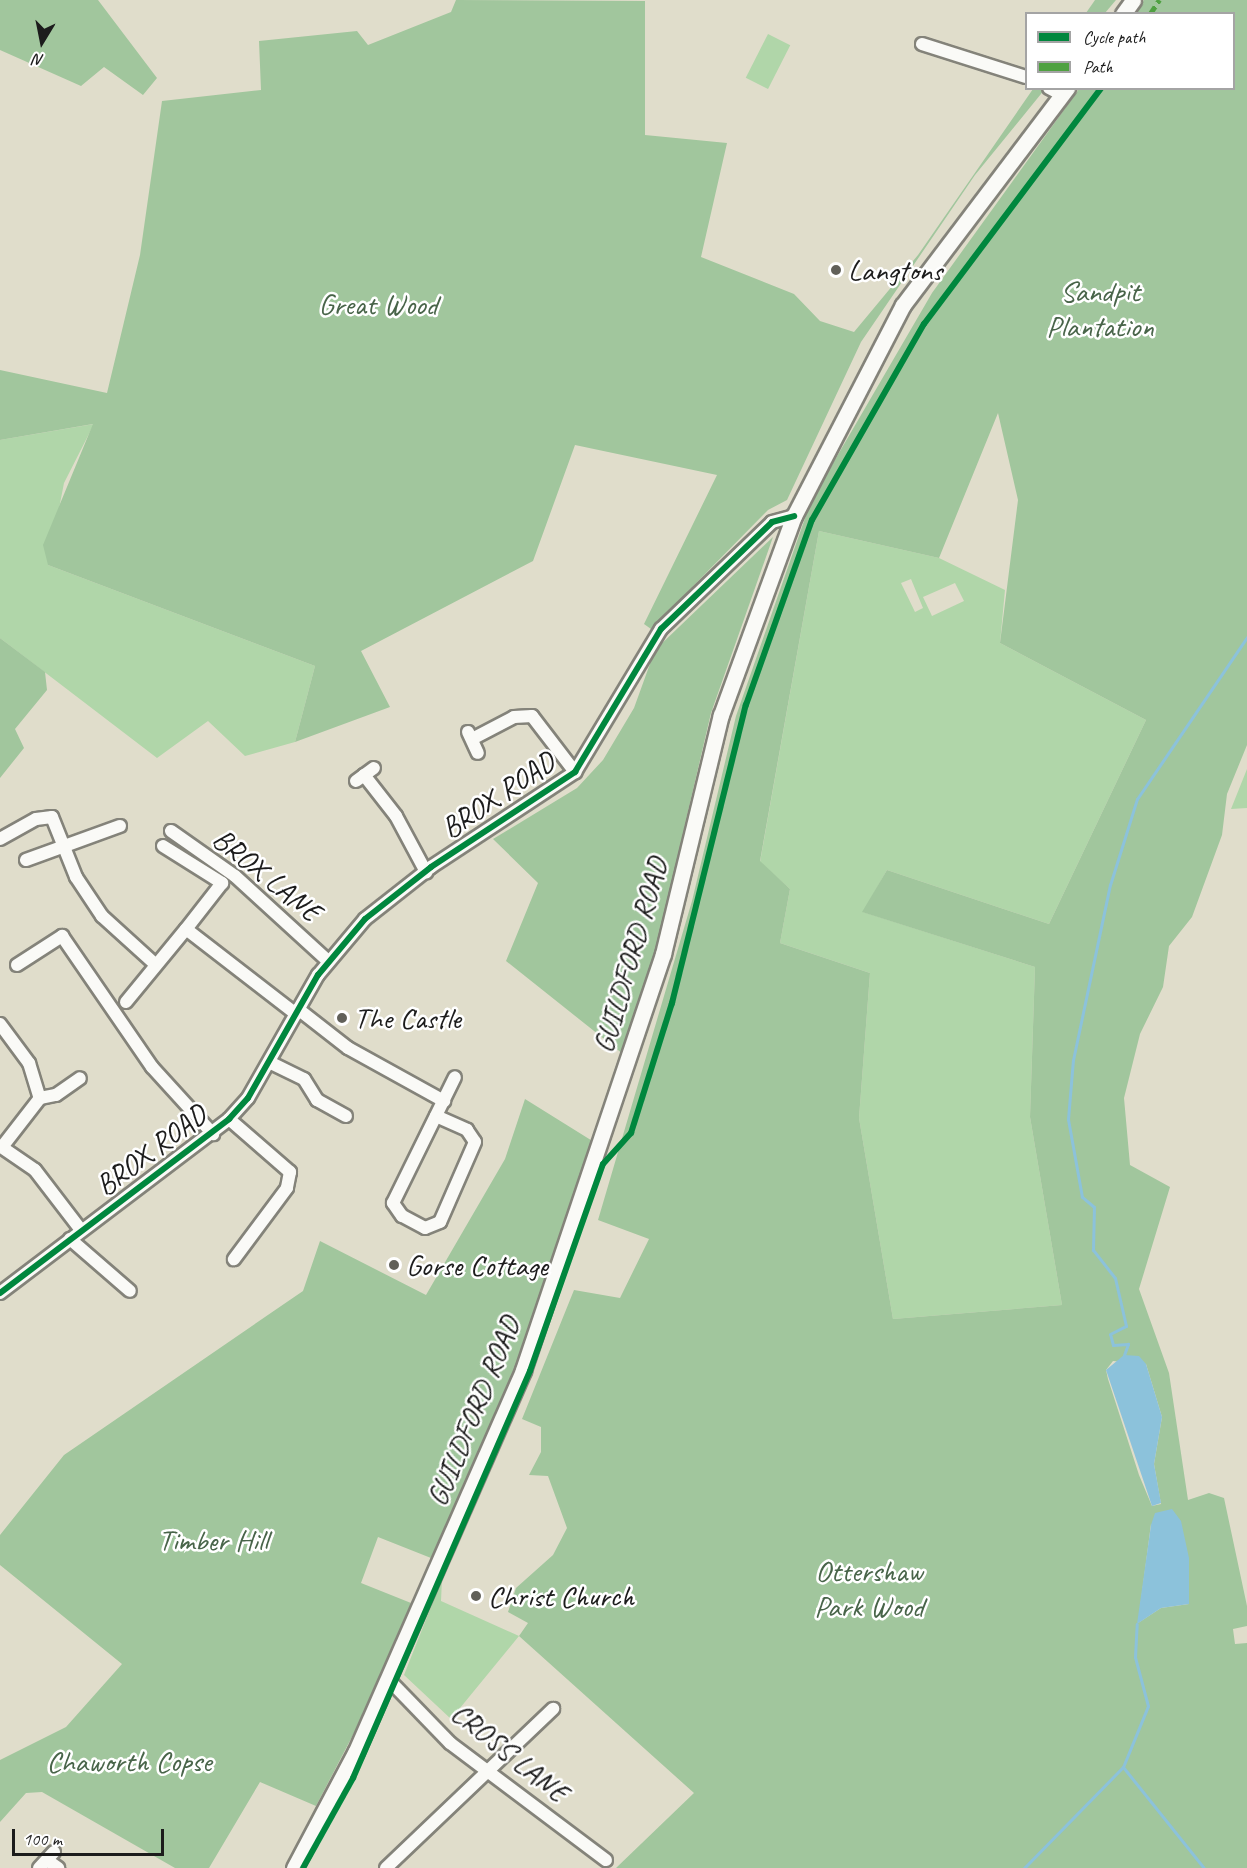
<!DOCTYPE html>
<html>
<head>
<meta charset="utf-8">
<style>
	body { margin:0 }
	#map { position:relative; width:1247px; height:1868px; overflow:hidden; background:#e0ddcb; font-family:Caveat,sans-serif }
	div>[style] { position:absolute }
	.green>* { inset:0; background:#b0d6a9; transform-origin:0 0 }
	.forest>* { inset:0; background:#a1c69d }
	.water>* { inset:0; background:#8cc2db }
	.stream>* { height:3px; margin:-1.5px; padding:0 1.5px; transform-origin:1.5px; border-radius:1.5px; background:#8cc2db }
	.roads { filter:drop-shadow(2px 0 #84837a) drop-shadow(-2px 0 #84837a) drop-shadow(0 2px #84837a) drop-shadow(0 -2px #84837a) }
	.minor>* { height:12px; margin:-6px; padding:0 6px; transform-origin:6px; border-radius:6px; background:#fafaf7 }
	.major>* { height:15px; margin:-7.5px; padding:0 7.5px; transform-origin:7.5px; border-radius:7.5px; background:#fafaf7 }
	.quiet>* { height:4.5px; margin-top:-2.25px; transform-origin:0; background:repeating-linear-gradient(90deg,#4fa141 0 9px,transparent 0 13.5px) }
	.cycleway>* { height:6px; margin:-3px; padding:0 3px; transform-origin:3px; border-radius:3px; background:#00873e }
	.dots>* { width:16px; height:16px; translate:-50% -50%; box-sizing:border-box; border:3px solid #fff; border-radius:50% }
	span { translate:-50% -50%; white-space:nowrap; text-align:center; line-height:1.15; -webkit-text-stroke:5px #fff; paint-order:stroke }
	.poi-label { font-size:30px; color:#1c1c1c }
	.left { translate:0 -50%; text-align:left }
	.park-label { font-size:30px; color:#486449 }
	.street-label { font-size:30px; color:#1c1c1c }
	.legend { position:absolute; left:1025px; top:12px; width:210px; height:78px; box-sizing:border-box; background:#fff; border:2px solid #a4a4a4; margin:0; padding:8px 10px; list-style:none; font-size:18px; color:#1c1c1c }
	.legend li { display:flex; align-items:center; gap:12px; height:30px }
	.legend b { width:30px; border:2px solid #a4a4a4 }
	.north { position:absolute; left:12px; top:12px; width:60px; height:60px; -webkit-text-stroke:4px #fff; paint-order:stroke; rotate:190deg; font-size:16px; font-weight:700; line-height:24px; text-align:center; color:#1c1c1c }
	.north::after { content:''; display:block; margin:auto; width:21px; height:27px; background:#1c1c1c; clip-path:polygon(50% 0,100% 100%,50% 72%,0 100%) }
	.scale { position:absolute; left:12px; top:1829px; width:152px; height:27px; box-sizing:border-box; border:3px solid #1c1c1c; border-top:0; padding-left:8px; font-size:18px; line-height:21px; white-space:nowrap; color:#1c1c1c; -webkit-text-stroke:4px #fff; paint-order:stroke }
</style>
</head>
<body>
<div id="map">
	<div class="green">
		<i style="left:768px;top:34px;width:25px;height:49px;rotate:27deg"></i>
		<i style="clip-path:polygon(94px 424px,64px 483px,48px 565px,315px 666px,295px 742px,245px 756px,208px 721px,157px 758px,0 638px,0 440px)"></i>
		<i style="clip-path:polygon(evenodd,819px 531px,939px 558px,1005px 590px,1000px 643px,1146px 720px,1049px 924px,887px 870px,863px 912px,1035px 967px,1030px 1117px,1062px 1305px,893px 1319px,859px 1118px,870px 973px,780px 943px,790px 889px,760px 862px,819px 531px,911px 579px,923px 608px,915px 612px,901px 583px,911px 579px,819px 531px,955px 583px,964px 601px,932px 616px,923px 597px,955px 583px)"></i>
		<i style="clip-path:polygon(1247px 769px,1247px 808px,1231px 809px)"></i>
		<i style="clip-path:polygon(442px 1579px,441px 1601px,519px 1636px,451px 1719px,404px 1675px)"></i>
	</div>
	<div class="forest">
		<i style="clip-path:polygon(0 0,98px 0,157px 78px,143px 95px,104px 67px,81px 86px,0 50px)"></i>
		<i style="clip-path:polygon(456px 0,645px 1px,645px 135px,727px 143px,701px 257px,794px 294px,820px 321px,854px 332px,918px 255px,1033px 89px,1045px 89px,975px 175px,861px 342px,787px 500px,768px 510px,651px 629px,644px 624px,717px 475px,575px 445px,533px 561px,361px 651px,390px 707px,295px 742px,315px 666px,48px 565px,43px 545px,93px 424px,0 440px,0 370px,107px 393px,140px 255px,162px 101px,261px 90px,259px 41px,357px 31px,368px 45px,451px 12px)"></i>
		<i style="clip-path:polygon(1095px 0,1116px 0,1105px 13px,1086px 13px)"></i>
		<i style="clip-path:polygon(evenodd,1144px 0,1247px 0,1247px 745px,1227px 794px,1222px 835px,1192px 917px,1169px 946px,1163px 987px,1140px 1034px,1124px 1098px,1130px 1165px,1170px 1187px,1139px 1289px,1169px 1373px,1188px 1500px,1209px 1493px,1224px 1498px,1247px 1606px,1247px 1626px,1233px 1629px,1235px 1644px,1247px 1643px,1247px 1868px,616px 1868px,694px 1793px,519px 1636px,528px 1623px,508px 1612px,516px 1588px,553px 1555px,567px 1528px,548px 1476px,529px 1475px,541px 1452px,541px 1427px,522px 1419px,574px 1290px,620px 1298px,649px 1239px,598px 1220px,692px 901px,736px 716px,811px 501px,932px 293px,1079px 89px,1234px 88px,1234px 14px,1134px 13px,1144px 0,998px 413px,1018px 500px,1000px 643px,1146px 720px,1049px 924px,887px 870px,862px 912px,1035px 967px,1030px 1117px,1062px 1305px,893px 1319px,859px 1118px,870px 973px,780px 943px,790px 889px,760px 861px,819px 531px,939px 558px,998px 413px,1144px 0,1113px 1361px,1146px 1364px,1162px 1417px,1154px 1464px,1161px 1504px,1152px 1506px,1139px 1475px,1108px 1379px,1106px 1370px,1113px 1361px,1144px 0,1151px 1524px,1189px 1604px,1161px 1608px,1138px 1623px,1151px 1524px)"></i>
		<i style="clip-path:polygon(773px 537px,711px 713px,652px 966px,623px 1054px,506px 961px,538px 883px,493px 839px,577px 788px,603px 760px,634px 708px,655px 650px)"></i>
		<i style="clip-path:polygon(0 638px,45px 672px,47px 690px,15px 729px,24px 748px,0 778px)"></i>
		<i style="clip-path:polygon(525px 1099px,594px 1142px,510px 1388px,431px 1558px,378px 1537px,361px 1583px,411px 1603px,368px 1706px,316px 1806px,260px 1782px,209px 1868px,175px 1868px,42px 1792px,26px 1793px,0 1822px,0 1760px,66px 1727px,122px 1664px,0 1565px,0 1535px,64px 1455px,303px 1291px,320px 1241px,426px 1295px,505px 1159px)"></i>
	</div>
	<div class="water">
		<i style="clip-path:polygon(1124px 1355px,1139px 1356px,1146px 1364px,1162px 1417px,1154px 1464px,1161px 1503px,1152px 1506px,1106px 1370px)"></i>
		<i style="clip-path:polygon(1172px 1509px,1181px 1521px,1189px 1558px,1189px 1604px,1161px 1608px,1137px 1624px,1151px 1525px,1155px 1513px)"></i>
	</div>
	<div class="stream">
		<i style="left:1124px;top:1355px;width:12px;rotate:-70deg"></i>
		<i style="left:1128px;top:1344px;width:15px;rotate:176deg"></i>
		<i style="left:1113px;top:1345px;width:11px;rotate:-105deg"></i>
		<i style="left:1110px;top:1334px;width:18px;rotate:-27deg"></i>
		<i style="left:1126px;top:1326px;width:49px;rotate:-102.9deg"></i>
		<i style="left:1115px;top:1278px;width:36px;rotate:-128deg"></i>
		<i style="left:1093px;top:1250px;width:43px;rotate:-88.7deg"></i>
		<i style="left:1094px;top:1207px;width:16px;rotate:-140deg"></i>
		<i style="left:1082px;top:1197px;width:79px;rotate:-100.2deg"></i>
		<i style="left:1068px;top:1119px;width:59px;rotate:-85.2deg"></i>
		<i style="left:1073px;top:1060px;width:179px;rotate:-78.1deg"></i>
		<i style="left:1110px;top:885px;width:90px;rotate:-72.6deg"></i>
		<i style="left:1137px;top:799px;width:196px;rotate:-55.8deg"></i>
		<i style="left:1123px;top:1767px;width:129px;rotate:51.3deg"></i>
		<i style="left:1024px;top:1868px;width:141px;rotate:-45.6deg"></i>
		<i style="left:1123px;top:1767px;width:66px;rotate:-67.7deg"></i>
		<i style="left:1148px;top:1706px;width:51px;rotate:-104.9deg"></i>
		<i style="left:1135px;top:1657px;width:33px;rotate:-87deg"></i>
	</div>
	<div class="roads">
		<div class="minor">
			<i style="left:922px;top:44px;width:109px;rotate:17.6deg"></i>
			<i style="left:1049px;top:88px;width:15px;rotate:28deg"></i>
			<i style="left:468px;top:732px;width:23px;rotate:65deg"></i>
			<i style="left:472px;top:739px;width:47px;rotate:-27.6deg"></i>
			<i style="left:514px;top:717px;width:18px;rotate:-3deg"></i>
			<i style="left:532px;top:716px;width:71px;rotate:52.5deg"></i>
			<i style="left:364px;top:775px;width:52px;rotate:52deg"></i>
			<i style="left:396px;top:816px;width:64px;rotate:61.8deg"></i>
			<i style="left:356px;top:781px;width:22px;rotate:-36deg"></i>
			<i style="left:171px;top:831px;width:78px;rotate:35.1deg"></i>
			<i style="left:235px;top:876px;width:126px;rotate:42.4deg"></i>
			<i style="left:0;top:839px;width:41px;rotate:-29.1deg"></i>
			<i style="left:36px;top:819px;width:16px;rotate:-7deg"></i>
			<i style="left:52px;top:817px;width:65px;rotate:68.2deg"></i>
			<i style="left:76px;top:877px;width:47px;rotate:56.3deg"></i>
			<i style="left:102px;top:916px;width:72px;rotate:42.2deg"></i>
			<i style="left:163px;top:846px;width:70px;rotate:32.1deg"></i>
			<i style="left:222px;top:883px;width:58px;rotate:128deg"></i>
			<i style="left:26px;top:860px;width:100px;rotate:-19.9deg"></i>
			<i style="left:17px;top:965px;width:54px;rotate:-32.8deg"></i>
			<i style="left:62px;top:936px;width:159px;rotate:55.5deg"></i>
			<i style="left:152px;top:1067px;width:91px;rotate:47.7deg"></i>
			<i style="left:126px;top:1002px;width:94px;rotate:-50.6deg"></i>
			<i style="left:186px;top:929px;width:139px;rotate:37.7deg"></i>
			<i style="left:298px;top:1009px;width:63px;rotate:38deg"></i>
			<i style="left:348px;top:1048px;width:110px;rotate:28.9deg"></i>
			<i style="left:0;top:1024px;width:49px;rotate:53.4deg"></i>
			<i style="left:29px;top:1063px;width:37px;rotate:73deg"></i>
			<i style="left:40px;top:1098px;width:62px;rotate:127.8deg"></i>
			<i style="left:269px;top:1062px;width:39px;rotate:26deg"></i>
			<i style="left:304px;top:1079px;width:25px;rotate:58deg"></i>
			<i style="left:317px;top:1100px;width:33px;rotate:29deg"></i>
			<i style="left:40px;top:1098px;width:16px;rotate:-11deg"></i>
			<i style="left:56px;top:1095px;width:29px;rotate:-35deg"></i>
			<i style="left:436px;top:1116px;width:34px;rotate:24deg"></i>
			<i style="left:467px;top:1130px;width:14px;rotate:56deg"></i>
			<i style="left:475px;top:1142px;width:87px;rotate:113.6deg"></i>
			<i style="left:440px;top:1222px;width:16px;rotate:158deg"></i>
			<i style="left:425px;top:1228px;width:26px;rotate:-152deg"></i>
			<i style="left:402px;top:1216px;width:16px;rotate:-125deg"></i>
			<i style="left:393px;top:1203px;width:140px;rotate:-63.8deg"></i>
			<i style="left:229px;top:1119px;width:81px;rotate:41deg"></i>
			<i style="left:290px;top:1172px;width:16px;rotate:101deg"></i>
			<i style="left:287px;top:1188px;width:89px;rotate:126.7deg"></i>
			<i style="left:0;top:1146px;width:42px;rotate:34.4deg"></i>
			<i style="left:35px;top:1170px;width:76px;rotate:52.5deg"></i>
			<i style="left:70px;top:1239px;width:79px;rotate:40.9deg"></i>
			<i style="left:0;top:1293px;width:288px;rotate:-37.2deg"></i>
			<i style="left:229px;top:1119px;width:28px;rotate:-48deg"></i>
			<i style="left:248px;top:1098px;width:142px;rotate:-60.4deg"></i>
			<i style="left:318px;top:975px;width:73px;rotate:-50deg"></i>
			<i style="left:365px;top:919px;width:84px;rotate:-38.2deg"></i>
			<i style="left:431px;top:867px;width:173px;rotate:-33.4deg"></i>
			<i style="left:575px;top:772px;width:167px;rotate:-59deg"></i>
			<i style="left:661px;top:629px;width:154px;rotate:-43.9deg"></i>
			<i style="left:772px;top:522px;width:23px;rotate:-15deg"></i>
			<i style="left:388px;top:1679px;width:89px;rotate:45.9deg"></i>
			<i style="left:450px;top:1743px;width:195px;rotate:36.9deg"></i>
			<i style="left:47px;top:1860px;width:14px;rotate:36deg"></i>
			<i style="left:39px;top:1868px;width:22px;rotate:-47deg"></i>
			<i style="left:386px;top:1868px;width:231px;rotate:-43.6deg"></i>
		</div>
		<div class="major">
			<i style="left:1123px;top:14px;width:17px;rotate:-54deg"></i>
			<i style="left:294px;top:1868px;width:132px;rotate:-62.1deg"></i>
			<i style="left:356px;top:1751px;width:416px;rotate:-66.3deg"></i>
			<i style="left:523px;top:1370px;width:439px;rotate:-71.4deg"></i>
			<i style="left:663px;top:954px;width:246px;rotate:-76.4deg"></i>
			<i style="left:721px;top:715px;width:212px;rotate:-69.9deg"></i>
			<i style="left:794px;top:516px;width:237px;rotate:-62.7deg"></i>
			<i style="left:903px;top:305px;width:272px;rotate:-52.9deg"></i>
		</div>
	</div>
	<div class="quiet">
		<i style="left:1150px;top:14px;width:17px;rotate:-57deg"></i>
	</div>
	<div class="cycleway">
		<i style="left:0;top:1293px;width:288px;rotate:-37.2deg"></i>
		<i style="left:229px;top:1119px;width:28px;rotate:-48deg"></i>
		<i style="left:248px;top:1098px;width:142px;rotate:-60.4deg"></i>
		<i style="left:318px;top:975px;width:73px;rotate:-50deg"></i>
		<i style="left:365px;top:919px;width:84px;rotate:-38.2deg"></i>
		<i style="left:431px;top:867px;width:173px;rotate:-33.4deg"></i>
		<i style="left:575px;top:772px;width:167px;rotate:-59deg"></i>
		<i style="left:661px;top:629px;width:154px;rotate:-43.9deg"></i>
		<i style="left:772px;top:522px;width:23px;rotate:-15deg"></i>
		<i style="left:303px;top:1868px;width:103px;rotate:-60.9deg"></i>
		<i style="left:353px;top:1778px;width:444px;rotate:-66.5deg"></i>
		<i style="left:530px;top:1371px;width:219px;rotate:-70.6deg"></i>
		<i style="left:603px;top:1164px;width:42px;rotate:-47.9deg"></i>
		<i style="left:631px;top:1133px;width:136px;rotate:-72.5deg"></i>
		<i style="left:672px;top:1003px;width:307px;rotate:-76.1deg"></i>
		<i style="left:746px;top:705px;width:196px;rotate:-70.4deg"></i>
		<i style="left:812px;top:520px;width:226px;rotate:-60.3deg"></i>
		<i style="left:924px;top:324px;width:295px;rotate:-53.1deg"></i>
	</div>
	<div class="dots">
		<i style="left:836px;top:270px;background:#616059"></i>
		<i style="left:342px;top:1018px;background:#616059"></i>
		<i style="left:394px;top:1265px;background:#616059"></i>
		<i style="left:476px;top:1596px;background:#616059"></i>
	</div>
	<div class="poi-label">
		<span class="left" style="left:848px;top:270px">Langtons</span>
		<span class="left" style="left:354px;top:1018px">The Castle</span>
		<span class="left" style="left:406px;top:1265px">Gorse Cottage</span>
		<span class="left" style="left:488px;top:1596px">Christ Church</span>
	</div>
	<div class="park-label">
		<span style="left:1100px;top:308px">Sandpit<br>Plantation</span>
		<span style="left:378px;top:304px">Great Wood</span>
		<span style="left:213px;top:1540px">Timber Hill</span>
		<span style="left:869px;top:1588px">Ottershaw<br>Park Wood</span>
		<span style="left:129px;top:1761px">Chaworth Copse</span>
	</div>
	<div class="street-label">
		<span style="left:498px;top:795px;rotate:-34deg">BROX ROAD</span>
		<span style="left:267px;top:875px;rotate:39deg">BROX LANE</span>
		<span style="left:630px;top:955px;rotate:-74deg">GUILDFORD ROAD</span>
		<span style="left:151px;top:1150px;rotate:-37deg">BROX ROAD</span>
		<span style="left:473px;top:1411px;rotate:-68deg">GUILDFORD ROAD</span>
		<span style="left:510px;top:1752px;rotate:39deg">CROSS LANE</span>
	</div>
	<ul class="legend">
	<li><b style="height:8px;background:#00873e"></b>Cycle path</li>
	<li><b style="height:8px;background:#4fa141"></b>Path</li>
	</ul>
	<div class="north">N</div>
	<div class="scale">100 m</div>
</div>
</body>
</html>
